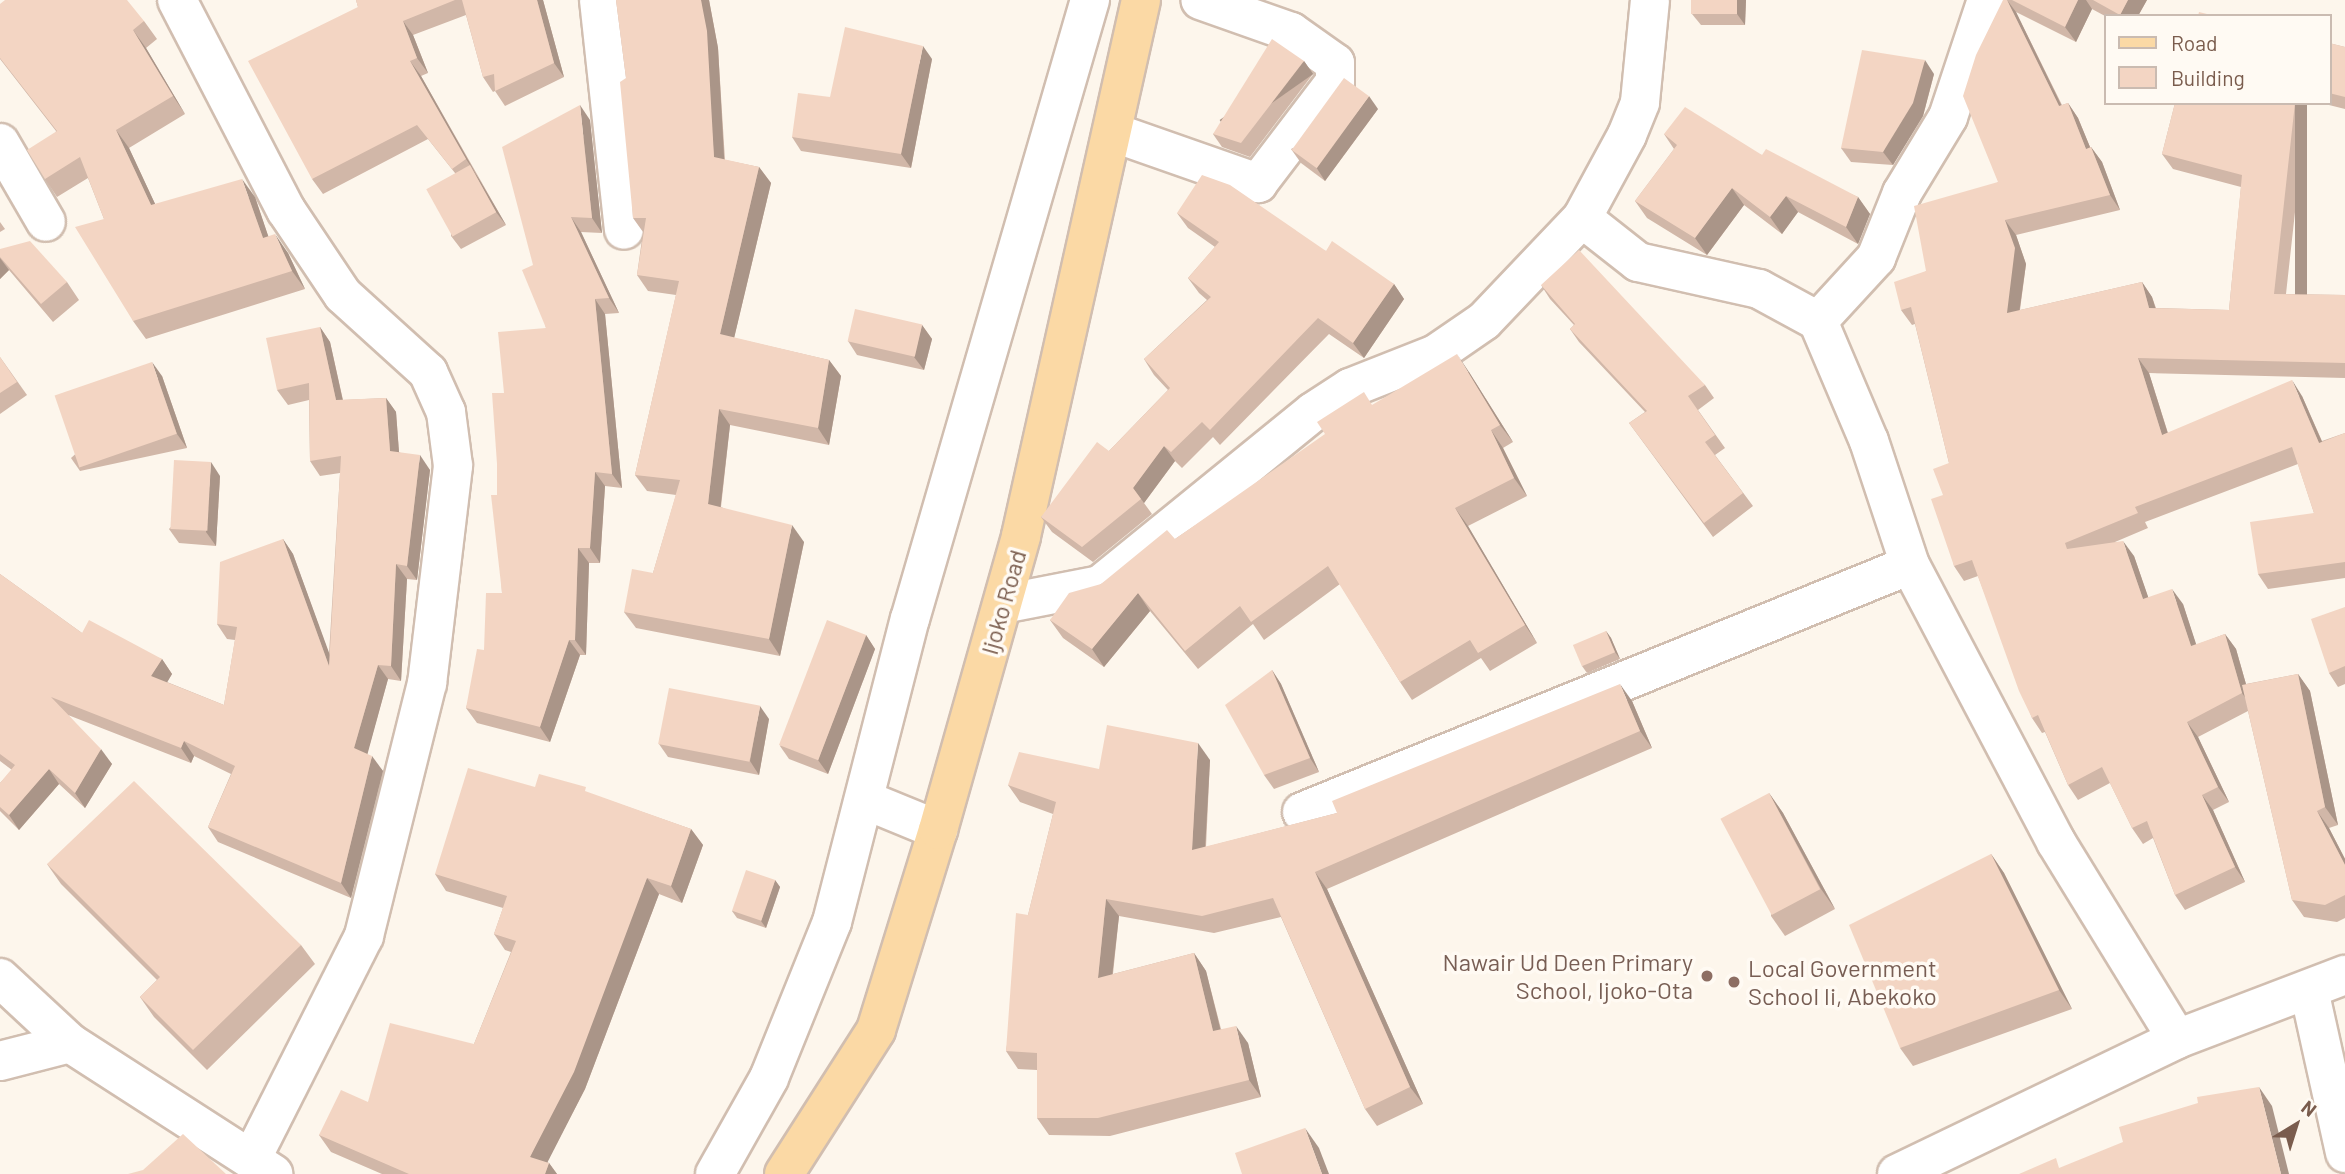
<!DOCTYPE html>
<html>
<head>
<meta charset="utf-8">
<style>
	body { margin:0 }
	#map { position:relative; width:2345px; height:1174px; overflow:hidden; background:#fdf6ec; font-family:Barlow,sans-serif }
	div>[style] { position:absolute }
	.roads { filter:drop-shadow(2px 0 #d1beb0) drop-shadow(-2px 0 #d1beb0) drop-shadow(0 2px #d1beb0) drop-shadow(0 -2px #d1beb0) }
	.minor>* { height:38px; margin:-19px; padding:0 19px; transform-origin:19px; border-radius:19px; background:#fff }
	.major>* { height:38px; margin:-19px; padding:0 19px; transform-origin:19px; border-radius:19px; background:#fbd9a5 }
	.wall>* { inset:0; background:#d1b7a8 }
	.shaded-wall>* { inset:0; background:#aa9588; transform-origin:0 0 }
	.building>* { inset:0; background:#f3d5c3; transform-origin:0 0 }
	.dots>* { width:19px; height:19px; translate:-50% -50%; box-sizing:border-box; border:4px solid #fffaf3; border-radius:50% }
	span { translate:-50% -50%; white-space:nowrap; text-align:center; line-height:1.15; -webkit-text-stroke:7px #fffaf3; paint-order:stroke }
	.street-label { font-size:24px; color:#7a5c4d }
	.education-label { font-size:24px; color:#785e54 }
	.right { translate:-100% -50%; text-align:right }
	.left { translate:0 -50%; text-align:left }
	.legend { position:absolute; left:2104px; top:14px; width:228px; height:91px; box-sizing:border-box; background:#fffaf3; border:2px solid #cabbb1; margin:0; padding:9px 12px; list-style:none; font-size:21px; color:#7a5c4d }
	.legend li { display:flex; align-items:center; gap:14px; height:35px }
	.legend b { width:35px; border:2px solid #cabbb1 }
	.north { position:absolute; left:2261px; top:1090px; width:70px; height:70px; -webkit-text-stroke:5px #fffaf3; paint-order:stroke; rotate:38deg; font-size:19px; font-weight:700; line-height:28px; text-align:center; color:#7a5c4d }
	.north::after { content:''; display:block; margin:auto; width:24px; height:32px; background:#7a5c4d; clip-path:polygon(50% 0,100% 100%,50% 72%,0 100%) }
</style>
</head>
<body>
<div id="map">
	<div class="roads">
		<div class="minor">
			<i style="left:177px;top:0;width:237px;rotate:62.6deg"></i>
			<i style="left:286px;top:210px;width:102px;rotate:56.2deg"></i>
			<i style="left:343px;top:295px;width:115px;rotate:42.2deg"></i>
			<i style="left:428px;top:372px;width:44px;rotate:65.8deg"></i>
			<i style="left:446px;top:412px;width:54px;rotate:82.6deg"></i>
			<i style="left:453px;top:466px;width:219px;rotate:96.8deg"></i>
			<i style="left:427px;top:683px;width:261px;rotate:104deg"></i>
			<i style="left:364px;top:936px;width:246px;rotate:116.8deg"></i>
			<i style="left:599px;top:0;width:231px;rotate:83.8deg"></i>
			<i style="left:1112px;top:132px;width:155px;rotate:19.3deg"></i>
			<i style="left:1258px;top:183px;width:127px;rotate:-52.7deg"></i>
			<i style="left:1335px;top:82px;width:19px;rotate:-90deg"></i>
			<i style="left:1335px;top:63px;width:54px;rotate:-144.8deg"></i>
			<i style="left:1291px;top:32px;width:96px;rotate:-160.6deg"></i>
			<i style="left:0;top:143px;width:91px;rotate:59.8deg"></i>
			<i style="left:1582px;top:218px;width:71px;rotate:38.2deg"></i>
			<i style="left:1638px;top:262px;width:124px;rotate:12.6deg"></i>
			<i style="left:1759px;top:289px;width:67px;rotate:28.5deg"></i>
			<i style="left:1818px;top:321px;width:130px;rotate:67deg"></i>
			<i style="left:1869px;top:441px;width:131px;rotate:71.7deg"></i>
			<i style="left:1910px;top:565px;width:313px;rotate:62.2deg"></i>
			<i style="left:2056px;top:842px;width:231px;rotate:58.4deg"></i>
			<i style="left:1818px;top:321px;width:86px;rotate:-47.4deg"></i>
			<i style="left:1876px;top:258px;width:70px;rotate:-68.2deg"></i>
			<i style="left:1902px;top:193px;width:89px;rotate:-58.8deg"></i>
			<i style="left:1948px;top:117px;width:123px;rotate:-71.6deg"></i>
			<i style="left:1003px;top:604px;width:99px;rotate:-11.1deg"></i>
			<i style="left:1100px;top:585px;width:274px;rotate:-39.1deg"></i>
			<i style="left:1313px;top:412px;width:44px;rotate:-33deg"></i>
			<i style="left:1350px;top:388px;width:92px;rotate:-21.6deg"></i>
			<i style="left:1436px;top:354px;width:58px;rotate:-34.5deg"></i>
			<i style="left:1484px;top:321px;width:142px;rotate:-46.4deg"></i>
			<i style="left:1582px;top:218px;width:94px;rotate:-61.5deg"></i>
			<i style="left:1627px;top:135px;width:35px;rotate:-68deg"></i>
			<i style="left:1640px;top:102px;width:102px;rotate:-84.4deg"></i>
			<i style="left:865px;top:800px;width:79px;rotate:22.3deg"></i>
			<i style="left:1302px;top:812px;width:656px;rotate:-22.11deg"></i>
			<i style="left:0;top:978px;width:96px;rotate:42.9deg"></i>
			<i style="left:70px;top:1043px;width:242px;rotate:32.8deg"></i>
			<i style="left:2309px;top:990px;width:167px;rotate:77.5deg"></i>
			<i style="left:0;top:1061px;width:72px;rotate:-14.4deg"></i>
			<i style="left:715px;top:1174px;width:110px;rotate:-60.6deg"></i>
			<i style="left:769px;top:1078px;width:168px;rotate:-68deg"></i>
			<i style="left:832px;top:922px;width:313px;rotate:-75.6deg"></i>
			<i style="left:910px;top:619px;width:645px;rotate:-73.79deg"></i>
			<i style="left:1897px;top:1174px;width:311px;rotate:-25.7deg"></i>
			<i style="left:2177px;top:1039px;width:180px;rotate:-20.9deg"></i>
		</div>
		<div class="major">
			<i style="left:784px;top:1174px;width:171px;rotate:-57.4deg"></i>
			<i style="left:876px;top:1030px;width:209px;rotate:-72.8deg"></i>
			<i style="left:938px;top:830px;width:305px;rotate:-74.2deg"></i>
			<i style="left:1021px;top:536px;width:549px;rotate:-77.38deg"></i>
		</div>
	</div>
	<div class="wall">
		<i style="clip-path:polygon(356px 0,543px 0,564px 77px,505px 106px,495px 91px,493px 92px,483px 77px,466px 15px,413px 35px,428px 73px,421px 76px,506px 225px,461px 249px,451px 236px,455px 173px,428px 139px,323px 194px,312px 179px,358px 7px)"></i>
		<i style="clip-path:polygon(616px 0,709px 0,718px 48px,725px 160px,759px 167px,771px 183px,734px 338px,829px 360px,841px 376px,829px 445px,730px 425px,721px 507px,804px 542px,780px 656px,636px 628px,624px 612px,653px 573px,676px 495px,647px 491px,635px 475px,676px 295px,648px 291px,637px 275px,643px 232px,633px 218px,626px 78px)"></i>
		<i style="clip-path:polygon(1691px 0,1746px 0,1745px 25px,1701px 25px,1692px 14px)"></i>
		<i style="clip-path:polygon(2003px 0,2147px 0,2138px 16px,2105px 16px,2092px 9px,2076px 42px,2016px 12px,2062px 105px,2068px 103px,2078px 118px,2090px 147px,2091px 147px,2102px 162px,2120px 210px,2016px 235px,2026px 264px,2020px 310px,2142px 282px,2152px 297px,2156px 308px,2229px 310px,2241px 187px,2173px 169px,2162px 154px,2175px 103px,2307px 103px,2286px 294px,2345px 295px,2345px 378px,2149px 373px,2168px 433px,2302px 396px,2322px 441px,2345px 433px,2345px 578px,2268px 589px,2258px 574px,2314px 513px,2298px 464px,2145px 522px,2148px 528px,2115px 542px,2134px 556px,2148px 597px,2183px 604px,2196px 645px,2225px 634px,2236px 649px,2246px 684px,2298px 674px,2310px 691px,2338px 825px,2329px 828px,2345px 859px,2345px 918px,2337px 922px,2304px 917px,2292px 900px,2248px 711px,2198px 737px,2229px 802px,2213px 810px,2245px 882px,2185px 910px,2175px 895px,2153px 838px,2143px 844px,2132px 828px,2110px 783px,2078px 800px,2068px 785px,2045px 732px,2042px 733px,2032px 718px,1978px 576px,1964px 581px,1954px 566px,1943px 495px,1949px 463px,1915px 324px,1912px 325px,1901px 310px,1926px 271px,1998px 182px)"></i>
		<i style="clip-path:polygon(0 4px,144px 21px,157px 39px,146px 48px,185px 114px,129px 148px,155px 204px,255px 197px,268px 236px,288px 253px,305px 289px,146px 339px,133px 321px,104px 219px,88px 178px,57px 197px,45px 179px,56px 131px,0 59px)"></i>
		<i style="clip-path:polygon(2329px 43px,2345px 47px,2345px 109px,2321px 103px,2329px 103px)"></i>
		<i style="clip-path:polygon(932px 59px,911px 168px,801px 151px,792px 137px,830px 97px)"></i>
		<i style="clip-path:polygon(1304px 61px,1313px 74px,1250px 157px,1222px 147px,1213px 134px)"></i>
		<i style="clip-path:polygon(1934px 74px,1923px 116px,1893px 165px,1851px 162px,1841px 148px)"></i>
		<i style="clip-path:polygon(1378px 109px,1325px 181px,1301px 163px,1291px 149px)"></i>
		<i style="clip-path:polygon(590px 120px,602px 233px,581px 232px,619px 313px,605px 314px,622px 488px,605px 486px,600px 563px,589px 563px,586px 655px,580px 655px,550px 742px,477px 723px,466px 708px,502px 593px,497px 495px,504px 393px,546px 328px,533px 265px)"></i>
		<i style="clip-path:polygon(1664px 134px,1762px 155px,1858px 197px,1870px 214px,1858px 244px,1798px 212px,1782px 234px,1744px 205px,1707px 255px,1647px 218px,1635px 201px,1674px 149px)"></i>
		<i style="clip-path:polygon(1177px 213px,1326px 251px,1394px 284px,1404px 299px,1364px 358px,1329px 334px,1220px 445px,1213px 437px,1182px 468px,1175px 461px,1144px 503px,1152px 514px,1093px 562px,1052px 532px,1041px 517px,1109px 451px,1168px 390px,1154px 375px,1144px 359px,1207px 300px,1199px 293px,1188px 278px,1215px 247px,1188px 228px)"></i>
		<i style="clip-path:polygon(0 222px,5px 229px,0 232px)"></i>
		<i style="clip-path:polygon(0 249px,67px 282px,79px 300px,53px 322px,9px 270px,0 279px)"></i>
		<i style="clip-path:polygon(1541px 285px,1705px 385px,1714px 398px,1698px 410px,1725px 448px,1715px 455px,1753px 506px,1713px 537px,1629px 423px,1645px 412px,1579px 342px,1570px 329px,1574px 325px,1550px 299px)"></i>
		<i style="clip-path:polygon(922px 325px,932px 339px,924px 370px,857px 355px,848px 341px)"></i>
		<i style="clip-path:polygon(320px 327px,330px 342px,343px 400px,386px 398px,396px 412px,399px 452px,430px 470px,417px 580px,407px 579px,401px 681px,388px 679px,367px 754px,383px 771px,351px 898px,218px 842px,208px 827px,231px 774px,194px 756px,191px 763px,68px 715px,112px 764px,85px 808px,59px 784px,19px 830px,0 811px,0 783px,12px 770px,0 761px,0 574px,82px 633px,162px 659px,172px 674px,167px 682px,224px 705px,235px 640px,227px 639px,217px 624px,283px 539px,293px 554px,329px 654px,340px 473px,320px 476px,310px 461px,309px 400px,288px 405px,277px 390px)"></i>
		<i style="clip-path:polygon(0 357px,27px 395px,0 414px)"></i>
		<i style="clip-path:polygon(1469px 372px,1513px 442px,1503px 448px,1527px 496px,1468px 526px,1537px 643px,1490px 671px,1481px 658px,1412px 700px,1400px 682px,1340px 584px,1264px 640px,1253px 624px,1198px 669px,1150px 611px,1104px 667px,1063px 638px,1050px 620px,1101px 584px,1175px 539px,1373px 405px)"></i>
		<i style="clip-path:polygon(162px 376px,187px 448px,80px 471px,71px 458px)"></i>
		<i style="clip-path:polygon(220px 476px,216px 546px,179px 543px,169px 529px)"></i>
		<i style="clip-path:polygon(2345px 607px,2345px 684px,2338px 687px,2329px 673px)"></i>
		<i style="clip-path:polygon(1606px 631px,1611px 638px,1620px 659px,1587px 673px,1582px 666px)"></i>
		<i style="clip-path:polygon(866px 635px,875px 649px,828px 774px,789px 759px,780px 746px)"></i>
		<i style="clip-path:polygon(1272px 670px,1281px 684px,1319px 772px,1274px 789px,1264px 775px)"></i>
		<i style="clip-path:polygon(1632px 701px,1652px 748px,1327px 889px,1423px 1104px,1377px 1126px,1365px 1109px,1281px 917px,1214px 933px,1119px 916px,1113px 974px,1194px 953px,1206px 971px,1221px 1029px,1248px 1043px,1261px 1097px,1110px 1136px,1049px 1135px,1037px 1118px,1037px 1070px,1018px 1069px,1006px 1051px,1028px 915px,1053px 814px,1020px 802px,1008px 785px,1099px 769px,1210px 760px,1206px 847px,1337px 813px)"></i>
		<i style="clip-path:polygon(769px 719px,759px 775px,668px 757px,659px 744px)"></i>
		<i style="clip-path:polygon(535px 787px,591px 794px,691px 829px,703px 845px,682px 903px,659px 894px,585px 1089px,547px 1162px,549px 1163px,557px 1174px,382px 1174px,331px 1152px,319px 1135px,368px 1102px,474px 1044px,511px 952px,505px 950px,494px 934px,503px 908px,446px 891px,435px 874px)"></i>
		<i style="clip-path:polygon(1769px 793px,1783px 813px,1835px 909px,1785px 936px,1771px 916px)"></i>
		<i style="clip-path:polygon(1991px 854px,2004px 873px,2072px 1009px,1913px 1066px,1900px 1048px)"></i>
		<i style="clip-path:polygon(47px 864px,301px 945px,315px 964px,207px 1070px,154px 1017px,140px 997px,157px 980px,61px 884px)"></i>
		<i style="clip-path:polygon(775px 880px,780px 887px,766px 928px,737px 918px,732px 911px)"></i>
	</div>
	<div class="shaded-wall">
		<i style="clip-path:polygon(537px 0,543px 0,564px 77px,554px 63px)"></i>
		<i style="clip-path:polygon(701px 0,709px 0,718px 48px,725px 174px,714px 157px)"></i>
		<i style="clip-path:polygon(1737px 0,1746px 0,1745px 25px,1737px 14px)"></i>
		<i style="clip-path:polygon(2007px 0,2016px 12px,2069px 121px,2059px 106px)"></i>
		<i style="clip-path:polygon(2078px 0,2086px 0,2092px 9px,2076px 42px,2065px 27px)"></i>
		<i style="clip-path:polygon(2128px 0,2147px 0,2138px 16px,2121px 16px,2120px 15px)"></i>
		<i style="clip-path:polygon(403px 21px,413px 35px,428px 73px,417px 58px)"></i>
		<i style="clip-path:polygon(133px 30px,146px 48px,185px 114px,173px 96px)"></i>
		<i style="clip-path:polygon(923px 46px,932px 59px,911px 168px,901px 154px)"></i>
		<i style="clip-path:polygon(1925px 60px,1934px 74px,1923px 116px,1893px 165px,1883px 152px)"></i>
		<i style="clip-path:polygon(410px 61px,421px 76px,476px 174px,466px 159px)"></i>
		<i style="left:1304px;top:61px;width:16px;height:103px;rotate:55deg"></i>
		<i style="clip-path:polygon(1369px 96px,1378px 109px,1325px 181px,1316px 167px)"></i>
		<i style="clip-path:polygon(2068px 103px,2078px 118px,2097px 164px,2086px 149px)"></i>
		<i style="left:2295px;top:103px;width:12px;height:192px"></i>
		<i style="clip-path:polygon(580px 105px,590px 120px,602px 233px,592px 218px)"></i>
		<i style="clip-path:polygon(116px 130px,129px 148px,164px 223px,151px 205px)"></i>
		<i style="clip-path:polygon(2091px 147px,2102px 162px,2120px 210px,2110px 195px)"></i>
		<i style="clip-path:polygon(470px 165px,479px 179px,506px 225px,496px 212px)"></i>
		<i style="clip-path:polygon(759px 167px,771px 183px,731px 351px,720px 334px)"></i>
		<i style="clip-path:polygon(242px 179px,255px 197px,275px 256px,263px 238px)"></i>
		<i style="clip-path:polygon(1732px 188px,1744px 205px,1707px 255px,1695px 238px)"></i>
		<i style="clip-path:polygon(1786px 196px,1798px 212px,1782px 234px,1770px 217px)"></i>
		<i style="clip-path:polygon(1858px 197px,1870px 214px,1858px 244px,1846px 227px)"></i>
		<i style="clip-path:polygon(571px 217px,581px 232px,619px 313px,609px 298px)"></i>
		<i style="clip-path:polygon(2005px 220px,2016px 235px,2026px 264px,2017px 328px,2007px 313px)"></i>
		<i style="clip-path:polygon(275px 234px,288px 253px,305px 289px,292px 271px)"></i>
		<i style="clip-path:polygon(0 258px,9px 270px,0 279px)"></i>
		<i style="clip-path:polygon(2142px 282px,2152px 297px,2160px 323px,2149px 308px)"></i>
		<i style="clip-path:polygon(1394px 284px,1404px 299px,1364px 358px,1353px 343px)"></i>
		<i style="clip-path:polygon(595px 299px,605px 314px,622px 488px,612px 474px)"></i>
		<i style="clip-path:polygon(922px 325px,932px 339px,924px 370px,914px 357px)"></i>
		<i style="clip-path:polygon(320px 327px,330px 342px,346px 415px,336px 400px)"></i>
		<i style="clip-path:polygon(1457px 354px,1469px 372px,1513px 442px,1500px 425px)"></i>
		<i style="clip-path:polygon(2138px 358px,2149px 373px,2173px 450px,2162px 435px)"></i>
		<i style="clip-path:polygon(829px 360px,841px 376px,829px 445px,818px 428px)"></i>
		<i style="clip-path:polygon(152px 362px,162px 376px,187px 448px,177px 434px)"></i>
		<i style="clip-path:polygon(2292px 380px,2302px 396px,2329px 458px,2319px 443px)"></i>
		<i style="clip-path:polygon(386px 398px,396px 412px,400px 466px,390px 451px)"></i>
		<i style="clip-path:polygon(719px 409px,730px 425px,719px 520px,708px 504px)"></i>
		<i style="clip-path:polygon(1491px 430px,1503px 448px,1527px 496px,1514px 478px)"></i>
		<i style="clip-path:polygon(1164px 446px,1175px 461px,1144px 503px,1133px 488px)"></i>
		<i style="clip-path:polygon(420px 455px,430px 470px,417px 580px,407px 566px)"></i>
		<i style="clip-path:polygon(211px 462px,220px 476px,216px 546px,206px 532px)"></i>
		<i style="clip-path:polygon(595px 472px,605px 486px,600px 563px,590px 548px)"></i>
		<i style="clip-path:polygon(1455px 508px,1468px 526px,1537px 643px,1525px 625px)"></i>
		<i style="clip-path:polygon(792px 525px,804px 542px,780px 656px,769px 639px)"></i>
		<i style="clip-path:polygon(283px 539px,293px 554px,339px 680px,329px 666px)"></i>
		<i style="clip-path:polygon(2123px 541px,2134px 556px,2154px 614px,2143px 599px)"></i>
		<i style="clip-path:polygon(578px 548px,589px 563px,586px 655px,575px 640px)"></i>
		<i style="clip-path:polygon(396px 564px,407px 579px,401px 681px,391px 666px)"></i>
		<i style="clip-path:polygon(2172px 589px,2183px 604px,2202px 662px,2191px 646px)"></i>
		<i style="clip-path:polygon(1138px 593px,1150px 611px,1104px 667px,1092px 649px)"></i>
		<i style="clip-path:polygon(1606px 631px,1611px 638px,1620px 659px,1615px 652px)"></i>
		<i style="clip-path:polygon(2225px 634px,2236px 649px,2253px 709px,2242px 693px)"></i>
		<i style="clip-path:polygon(866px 635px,875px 649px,828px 774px,818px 760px)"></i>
		<i style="clip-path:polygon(569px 640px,580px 655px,550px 742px,540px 727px)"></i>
		<i style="clip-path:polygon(162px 659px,172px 674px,162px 691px,151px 676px)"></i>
		<i style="clip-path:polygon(378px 665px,388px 679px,365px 763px,354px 748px)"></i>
		<i style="clip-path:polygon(1272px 670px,1281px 684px,1319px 772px,1310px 758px)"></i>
		<i style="clip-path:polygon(2298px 674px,2310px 691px,2338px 825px,2325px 807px)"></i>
		<i style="clip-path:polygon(1620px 684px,1632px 701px,1652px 748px,1640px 731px)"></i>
		<i style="clip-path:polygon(760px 706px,769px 719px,759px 775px,750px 761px)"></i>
		<i style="clip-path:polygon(2187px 722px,2198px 737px,2229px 802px,2218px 787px)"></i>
		<i style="clip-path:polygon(184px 741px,194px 756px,191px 763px,181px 748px)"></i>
		<i style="clip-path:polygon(1198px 743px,1210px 760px,1204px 868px,1192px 850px)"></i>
		<i style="clip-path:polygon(101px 749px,112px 764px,85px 808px,75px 793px)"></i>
		<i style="clip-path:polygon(372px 756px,383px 771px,351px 898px,341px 883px)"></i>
		<i style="clip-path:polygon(49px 769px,59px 784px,19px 830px,9px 815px)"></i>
		<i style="clip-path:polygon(1769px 793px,1783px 813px,1835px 909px,1821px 889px)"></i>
		<i style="clip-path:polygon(2202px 795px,2213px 810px,2245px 882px,2235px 867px)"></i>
		<i style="clip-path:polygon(2317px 811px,2329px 828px,2345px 859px,2345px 865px)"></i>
		<i style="clip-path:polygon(691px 829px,703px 845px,682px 903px,671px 886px)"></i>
		<i style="clip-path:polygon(1991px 854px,2004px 873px,2072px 1009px,2059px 990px)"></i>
		<i style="clip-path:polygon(1315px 872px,1327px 889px,1423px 1104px,1410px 1087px)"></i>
		<i style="clip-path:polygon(647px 878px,659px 894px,585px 1089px,542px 1173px,530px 1157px)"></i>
		<i style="clip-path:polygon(775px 880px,780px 887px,766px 928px,761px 921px)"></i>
		<i style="clip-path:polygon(1106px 899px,1119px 916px,1110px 995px,1098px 978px)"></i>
		<i style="clip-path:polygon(1194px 953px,1206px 971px,1225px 1048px,1213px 1031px)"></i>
		<i style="clip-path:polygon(1236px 1026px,1248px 1043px,1261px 1097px,1249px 1080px)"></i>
		<i style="clip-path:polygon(2259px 1087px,2272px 1106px,2289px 1174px,2281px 1174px)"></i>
		<i style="clip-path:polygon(1305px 1128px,1319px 1148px,1329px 1174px,1322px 1174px)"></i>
		<i style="clip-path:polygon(549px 1163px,557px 1174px,545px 1174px)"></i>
	</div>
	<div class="building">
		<i style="clip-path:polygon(5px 0,127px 0,144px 21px,133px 30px,173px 96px,116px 130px,151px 205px,242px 179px,263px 238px,275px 234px,292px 271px,133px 321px,75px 227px,104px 219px,80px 157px,45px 179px,27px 150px,57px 131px,0 58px,0 4px)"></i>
		<i style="clip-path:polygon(356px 0,455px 0,403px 21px,417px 58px,410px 61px,466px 159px,452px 169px,417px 125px,312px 179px,248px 61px,358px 7px)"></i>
		<i style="clip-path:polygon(462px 0,537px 0,554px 63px,495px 91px,494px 74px,483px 77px)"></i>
		<i style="clip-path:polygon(616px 0,701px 0,707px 31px,714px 157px,759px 167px,720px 334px,829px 360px,818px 428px,719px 409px,708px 504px,792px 525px,769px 639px,624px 612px,632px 569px,653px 573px,680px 480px,635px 475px,679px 281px,637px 275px,646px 218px,633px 218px,620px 82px,626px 78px)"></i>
		<i style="left:1691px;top:0;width:46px;height:14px"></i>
		<i style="clip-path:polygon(2003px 0,2007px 0,2059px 106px,2068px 103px,2086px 149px,2091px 147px,2110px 195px,2005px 220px,2015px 248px,2007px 313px,2142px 282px,2149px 308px,2229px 310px,2242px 175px,2162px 154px,2175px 103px,2295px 103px,2274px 294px,2345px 295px,2345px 363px,2138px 358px,2162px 435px,2292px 380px,2319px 443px,2345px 433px,2345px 562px,2258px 574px,2250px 522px,2314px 513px,2292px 447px,2135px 507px,2138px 513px,2065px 543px,2067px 549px,2123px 541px,2143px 599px,2172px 589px,2191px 646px,2225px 634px,2242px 693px,2187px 722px,2218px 787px,2202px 795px,2235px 867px,2175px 895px,2147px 821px,2132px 828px,2102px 767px,2068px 785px,2038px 715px,2032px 718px,2019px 691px,1972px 560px,1954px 566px,1931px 499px,1943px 495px,1933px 469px,1949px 463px,1911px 307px,1901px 310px,1894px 282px,1926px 271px,1914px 206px,1998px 182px,1963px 96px,1976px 55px)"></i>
		<i style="clip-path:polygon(2012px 0,2078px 0,2065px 27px)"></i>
		<i style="clip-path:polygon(2093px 0,2128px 0,2120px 15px)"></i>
		<i style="clip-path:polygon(2199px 12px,2215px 16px,2198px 16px)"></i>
		<i style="clip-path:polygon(845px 27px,923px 46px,901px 154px,792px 137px,798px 93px,830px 97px)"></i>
		<i style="clip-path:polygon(1272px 39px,1304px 61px,1241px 143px,1213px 134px)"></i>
		<i style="clip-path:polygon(2329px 43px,2345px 47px,2345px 97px,2329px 93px)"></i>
		<i style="clip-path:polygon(1862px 50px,1925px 60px,1913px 103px,1883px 152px,1841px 148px)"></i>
		<i style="left:1344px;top:78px;width:31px;height:89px;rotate:36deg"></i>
		<i style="clip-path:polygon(580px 105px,592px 218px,571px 217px,609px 298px,595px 299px,612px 474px,595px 472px,590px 548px,578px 548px,575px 640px,569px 640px,540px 727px,466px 708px,477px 649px,484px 650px,486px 593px,502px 593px,491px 495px,497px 495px,497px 464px,492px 393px,504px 393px,498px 332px,546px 328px,522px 270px,533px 265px,502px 147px)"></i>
		<i style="clip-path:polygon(1685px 107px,1762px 155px,1766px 149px,1858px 197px,1846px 227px,1786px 196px,1770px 217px,1732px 188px,1695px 238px,1635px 201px,1677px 145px,1664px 134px)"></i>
		<i style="left:470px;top:165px;width:54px;height:50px;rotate:61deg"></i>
		<i style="clip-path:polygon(1202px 175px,1230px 185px,1326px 251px,1332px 241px,1394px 284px,1353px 343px,1318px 318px,1210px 430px,1202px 422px,1171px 452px,1164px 446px,1133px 488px,1141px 499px,1082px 547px,1041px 517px,1097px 442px,1109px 451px,1170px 388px,1144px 359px,1211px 297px,1188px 278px,1219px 242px,1177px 213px)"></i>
		<i style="clip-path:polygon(30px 241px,67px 282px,41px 304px,0 257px,0 249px)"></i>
		<i style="clip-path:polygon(1579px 250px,1705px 385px,1688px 396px,1715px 435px,1705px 442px,1743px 493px,1704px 523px,1629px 423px,1647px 411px,1570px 329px,1575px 324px,1541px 285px)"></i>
		<i style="left:855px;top:309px;width:69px;height:33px;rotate:13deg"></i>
		<i style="clip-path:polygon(320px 327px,336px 400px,386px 398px,390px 451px,420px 455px,407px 566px,396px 564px,391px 666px,378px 665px,354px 748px,372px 756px,341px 883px,208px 827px,235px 766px,184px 741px,181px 748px,51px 697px,101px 749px,75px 793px,49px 769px,9px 815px,0 807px,0 783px,15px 765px,0 754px,0 574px,82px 633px,89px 620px,162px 659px,151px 676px,224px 705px,237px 627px,217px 624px,220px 562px,283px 539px,329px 666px,341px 456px,310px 461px,309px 383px,277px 390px,266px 338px)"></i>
		<i style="clip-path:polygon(1457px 354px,1500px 425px,1491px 430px,1514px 478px,1455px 508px,1525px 625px,1478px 653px,1470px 640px,1400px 682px,1328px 566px,1251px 622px,1240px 606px,1185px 651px,1138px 593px,1092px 649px,1050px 620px,1069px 593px,1101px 584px,1167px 530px,1175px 539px,1325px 434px,1317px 422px,1364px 392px,1372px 405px)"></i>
		<i style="clip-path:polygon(0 357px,17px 382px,0 393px)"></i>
		<i style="left:152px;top:362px;width:76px;height:103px;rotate:71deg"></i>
		<i style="left:174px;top:460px;width:37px;height:69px;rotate:3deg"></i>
		<i style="clip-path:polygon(2345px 607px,2345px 666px,2329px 673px,2311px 619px)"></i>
		<i style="left:827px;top:620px;width:42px;height:134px;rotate:21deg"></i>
		<i style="left:1606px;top:631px;width:23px;height:36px;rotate:67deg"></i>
		<i style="clip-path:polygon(1272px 670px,1310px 758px,1264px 775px,1225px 705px)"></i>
		<i style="clip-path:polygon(2298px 674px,2325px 807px,2317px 811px,2345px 865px,2345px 895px,2325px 905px,2292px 900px,2242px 685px)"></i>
		<i style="clip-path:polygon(1620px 684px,1640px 731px,1315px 872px,1410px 1087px,1365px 1109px,1273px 898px,1202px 916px,1106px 899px,1098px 978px,1194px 953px,1213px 1031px,1236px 1026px,1249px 1080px,1098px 1118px,1037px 1118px,1037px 1053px,1006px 1051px,1016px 913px,1028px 915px,1056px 802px,1008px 785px,1019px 752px,1099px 769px,1107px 725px,1198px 743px,1192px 850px,1337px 813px,1332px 801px)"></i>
		<i style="left:669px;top:688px;width:93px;height:57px;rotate:11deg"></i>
		<i style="clip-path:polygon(468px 768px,535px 787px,539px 774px,586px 787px,585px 791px,691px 829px,671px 886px,647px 878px,574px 1072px,530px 1157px,549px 1163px,545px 1174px,409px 1174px,319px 1135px,341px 1090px,368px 1102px,390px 1023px,474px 1044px,516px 941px,494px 934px,507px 896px,435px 874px)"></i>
		<i style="clip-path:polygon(134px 781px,301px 945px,193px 1050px,140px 997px,160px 977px,47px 864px)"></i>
		<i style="left:1769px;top:793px;width:109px;height:55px;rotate:62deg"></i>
		<i style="clip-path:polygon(1991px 854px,2059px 990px,1900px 1048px,1849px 925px)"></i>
		<i style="left:746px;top:870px;width:31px;height:43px;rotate:19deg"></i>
		<i style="clip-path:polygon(2259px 1087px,2281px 1174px,2019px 1174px,2056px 1158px,2059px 1168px,2123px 1142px,2119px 1127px,2198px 1103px,2197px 1097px)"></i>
		<i style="clip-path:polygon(1305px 1128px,1322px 1174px,1242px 1174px,1235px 1153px)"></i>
		<i style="clip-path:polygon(183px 1134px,226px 1174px,128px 1174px,143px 1170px)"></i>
	</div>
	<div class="dots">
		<i style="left:1707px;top:976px;background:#8d6e63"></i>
		<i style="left:1734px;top:982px;background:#8d6e63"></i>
	</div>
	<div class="street-label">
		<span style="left:1003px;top:602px;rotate:-74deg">Ijoko Road</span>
	</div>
	<div class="education-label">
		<span class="right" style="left:1693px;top:976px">Nawair Ud Deen Primary<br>School, Ijoko-Ota</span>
		<span class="left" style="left:1748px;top:982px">Local Government<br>School Ii, Abekoko</span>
	</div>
	<ul class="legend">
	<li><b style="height:9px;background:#fbd9a5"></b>Road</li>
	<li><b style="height:19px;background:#f3d5c3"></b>Building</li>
	</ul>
	<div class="north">N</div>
</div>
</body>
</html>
